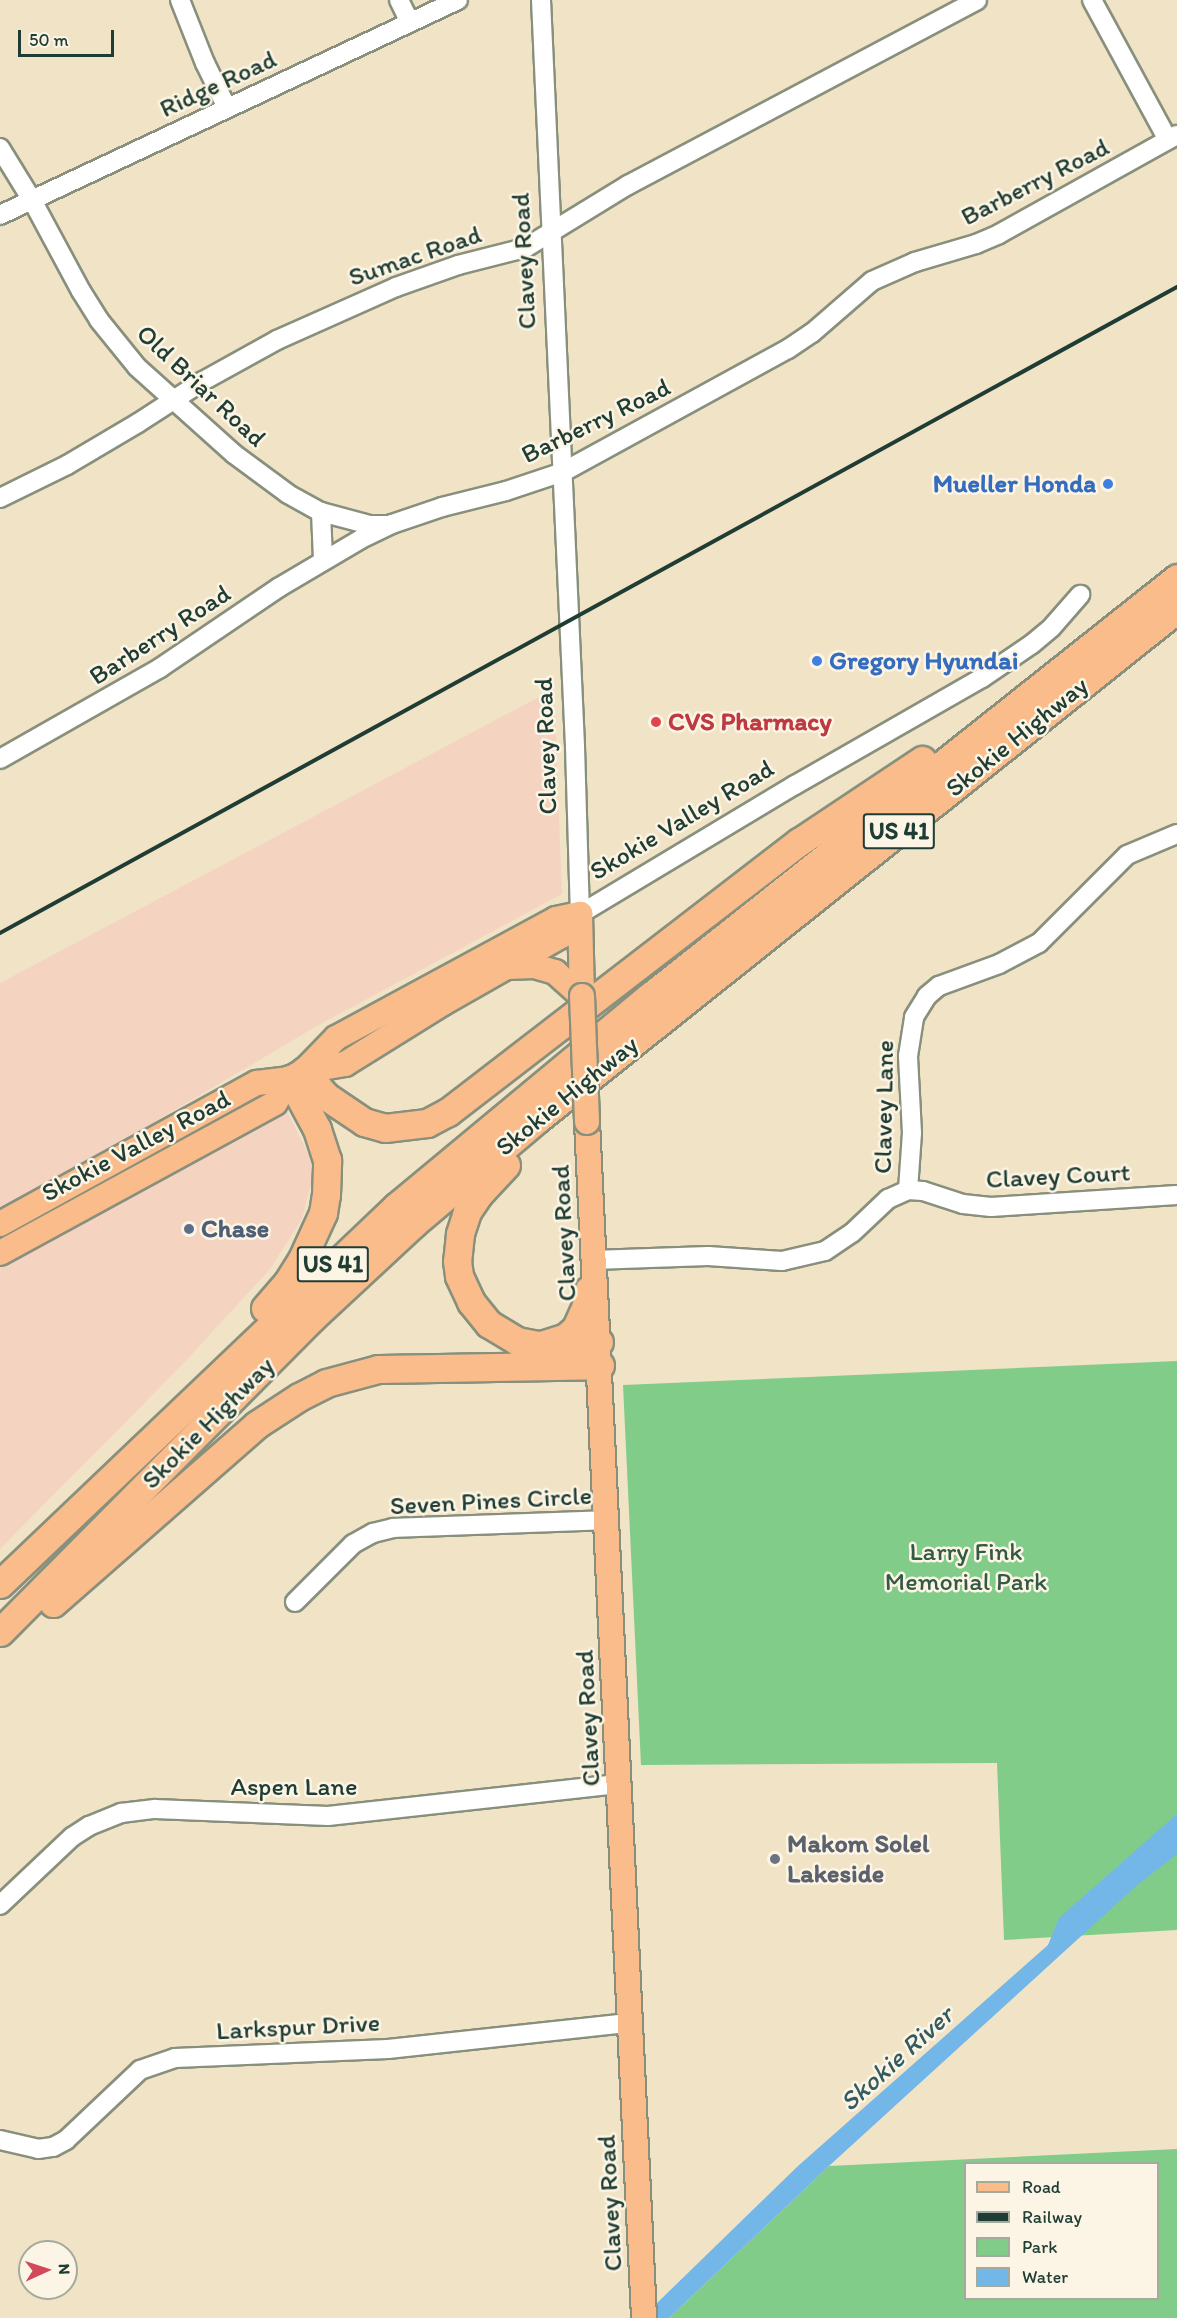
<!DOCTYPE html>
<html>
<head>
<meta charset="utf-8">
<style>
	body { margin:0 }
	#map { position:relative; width:1177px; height:2318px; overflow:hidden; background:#f1e4c6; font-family:Itim,sans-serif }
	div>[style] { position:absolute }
	.built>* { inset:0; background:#f4d3c1 }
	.green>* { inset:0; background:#82cc8a }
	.water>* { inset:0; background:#73b6e8 }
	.roads { filter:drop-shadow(2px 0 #88907d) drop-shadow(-2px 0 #88907d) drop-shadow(0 2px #88907d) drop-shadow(0 -2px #88907d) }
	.minor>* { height:18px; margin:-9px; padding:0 9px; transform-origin:9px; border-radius:9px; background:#fff }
	.major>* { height:24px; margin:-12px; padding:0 12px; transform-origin:12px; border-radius:12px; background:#f9bc8a }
	.highway>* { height:27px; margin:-13.5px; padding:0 13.5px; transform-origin:13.5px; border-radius:13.5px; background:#f9bc8a }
	.rail>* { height:4px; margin:-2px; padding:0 2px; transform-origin:2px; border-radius:2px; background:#1f3d34 }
	.bridges { filter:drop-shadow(2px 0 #88907d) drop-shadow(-2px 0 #88907d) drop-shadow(0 2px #88907d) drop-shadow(0 -2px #88907d) }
	.major-bridge>* { height:24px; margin:-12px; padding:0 12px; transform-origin:12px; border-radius:12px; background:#f9bc8a }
	.dots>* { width:16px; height:16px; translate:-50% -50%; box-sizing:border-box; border:3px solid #fcf5e5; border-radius:50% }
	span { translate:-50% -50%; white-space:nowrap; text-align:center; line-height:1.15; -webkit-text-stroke:5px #fcf5e5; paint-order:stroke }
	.shield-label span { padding:2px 4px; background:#fcf5e5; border:2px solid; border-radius:4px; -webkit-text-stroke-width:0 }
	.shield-label { font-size:24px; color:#1f3d34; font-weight:700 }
	.street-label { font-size:26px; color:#1f3d34 }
	.shop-label { font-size:26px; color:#366cbe; font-weight:700 }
	.right { translate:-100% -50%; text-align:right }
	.left { translate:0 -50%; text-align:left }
	.health-label { font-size:26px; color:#be3a42; font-weight:700 }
	.service-label { font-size:26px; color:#4e5e75; font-weight:700 }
	.park-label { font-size:26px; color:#335a45 }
	.worship-label { font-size:26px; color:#5b616d; font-weight:700 }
	.water-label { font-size:27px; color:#345b61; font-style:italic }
	.legend { position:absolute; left:964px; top:2162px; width:195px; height:138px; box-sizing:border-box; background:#fcf5e5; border:2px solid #a4ab9e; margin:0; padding:8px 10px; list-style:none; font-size:18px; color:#1f3d34 }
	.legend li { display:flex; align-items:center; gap:12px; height:30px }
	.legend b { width:30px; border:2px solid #a4ab9e }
	.north { position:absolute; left:18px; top:2240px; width:60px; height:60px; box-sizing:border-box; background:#fcf5e5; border:2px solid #a4ab9e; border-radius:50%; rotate:87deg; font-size:16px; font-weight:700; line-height:24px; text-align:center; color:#1f3d34 }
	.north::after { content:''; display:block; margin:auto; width:21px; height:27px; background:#d1495b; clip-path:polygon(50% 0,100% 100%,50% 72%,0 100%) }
	.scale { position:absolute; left:18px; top:30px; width:96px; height:27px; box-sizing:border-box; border:3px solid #1f3d34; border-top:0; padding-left:8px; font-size:18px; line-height:21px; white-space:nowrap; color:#1f3d34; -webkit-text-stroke:4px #fcf5e5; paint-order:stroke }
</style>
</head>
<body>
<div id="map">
	<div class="built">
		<i style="clip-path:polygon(554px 689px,562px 894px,317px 1026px,0 1213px,0 983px)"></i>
		<i style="clip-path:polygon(287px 1111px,315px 1168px,302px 1219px,270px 1269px,183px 1364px,0 1549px,0 1265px)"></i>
	</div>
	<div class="green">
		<i style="clip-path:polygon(1177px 1361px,1177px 1930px,1004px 1940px,997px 1763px,641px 1765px,623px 1385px)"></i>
		<i style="clip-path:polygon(evenodd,1177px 2149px,1177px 2318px,669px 2318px,829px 2166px,1177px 2149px,966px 2164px,1158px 2164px,1158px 2298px,966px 2298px,966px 2164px)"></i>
	</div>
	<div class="water">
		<i style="clip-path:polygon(1177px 1814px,1177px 1854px,1135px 1887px,829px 2166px,669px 2318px,635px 2318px,656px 2304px,798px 2166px,1048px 1945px,1059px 1918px)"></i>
	</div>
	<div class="roads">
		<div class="minor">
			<i style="left:180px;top:0;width:68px;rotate:68.4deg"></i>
			<i style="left:205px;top:63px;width:50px;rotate:63.9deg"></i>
			<i style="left:399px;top:0;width:25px;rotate:64deg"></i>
			<i style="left:541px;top:0;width:748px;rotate:87.39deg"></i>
			<i style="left:575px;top:747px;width:167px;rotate:88.3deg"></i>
			<i style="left:580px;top:914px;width:251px;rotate:-31deg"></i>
			<i style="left:795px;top:785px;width:215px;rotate:-29.8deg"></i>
			<i style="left:982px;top:678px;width:60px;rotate:-34.2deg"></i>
			<i style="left:1032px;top:644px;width:26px;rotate:-40deg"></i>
			<i style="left:1052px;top:627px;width:43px;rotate:-48.8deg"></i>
			<i style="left:1092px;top:0;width:159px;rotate:61.5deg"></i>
			<i style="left:0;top:148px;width:61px;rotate:58.4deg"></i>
			<i style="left:32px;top:200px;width:103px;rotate:61.7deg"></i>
			<i style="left:81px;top:291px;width:34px;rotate:58deg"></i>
			<i style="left:99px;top:320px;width:60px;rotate:51deg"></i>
			<i style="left:137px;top:367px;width:130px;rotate:41.9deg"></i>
			<i style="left:234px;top:454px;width:67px;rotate:36.5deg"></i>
			<i style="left:288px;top:494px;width:38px;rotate:29deg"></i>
			<i style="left:321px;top:512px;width:51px;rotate:14.9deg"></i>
			<i style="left:370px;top:525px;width:18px"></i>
			<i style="left:0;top:215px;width:506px;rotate:-25.15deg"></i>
			<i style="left:0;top:498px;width:75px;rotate:-26.2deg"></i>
			<i style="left:67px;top:465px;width:82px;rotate:-30.6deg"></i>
			<i style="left:138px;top:423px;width:77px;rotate:-32.9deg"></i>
			<i style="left:203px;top:381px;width:85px;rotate:-29deg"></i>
			<i style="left:277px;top:340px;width:130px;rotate:-24deg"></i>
			<i style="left:396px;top:287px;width:66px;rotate:-19.5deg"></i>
			<i style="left:458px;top:265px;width:69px;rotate:-14.2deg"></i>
			<i style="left:525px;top:248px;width:121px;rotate:-31.5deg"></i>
			<i style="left:628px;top:185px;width:395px;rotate:-27.9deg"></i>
			<i style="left:321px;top:512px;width:48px;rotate:87.6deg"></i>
			<i style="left:0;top:759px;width:184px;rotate:-29.6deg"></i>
			<i style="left:160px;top:668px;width:143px;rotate:-34.1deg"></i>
			<i style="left:278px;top:588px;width:96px;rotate:-30.6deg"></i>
			<i style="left:361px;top:539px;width:34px;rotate:-26deg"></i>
			<i style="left:392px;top:524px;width:53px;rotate:-18.8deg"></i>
			<i style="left:442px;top:507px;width:66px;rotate:-14deg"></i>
			<i style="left:506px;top:491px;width:60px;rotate:-18.4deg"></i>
			<i style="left:563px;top:472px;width:256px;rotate:-28.7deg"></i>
			<i style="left:788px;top:349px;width:29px;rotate:-34deg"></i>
			<i style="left:812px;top:333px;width:79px;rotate:-40.9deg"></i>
			<i style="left:872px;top:281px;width:47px;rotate:-23.8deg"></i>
			<i style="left:915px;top:262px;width:64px;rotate:-16.4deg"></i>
			<i style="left:976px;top:244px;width:25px;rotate:-23deg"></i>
			<i style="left:999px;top:234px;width:204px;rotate:-29.1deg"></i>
			<i style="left:908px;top:1190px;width:15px;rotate:4deg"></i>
			<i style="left:923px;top:1191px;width:42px;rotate:18deg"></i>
			<i style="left:963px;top:1204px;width:28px;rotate:6deg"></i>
			<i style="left:991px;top:1207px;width:186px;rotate:-3.7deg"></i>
			<i style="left:593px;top:1260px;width:115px;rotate:-2deg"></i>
			<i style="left:708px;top:1256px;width:74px;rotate:3.9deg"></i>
			<i style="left:782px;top:1261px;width:44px;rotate:-13.1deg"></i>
			<i style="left:825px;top:1251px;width:32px;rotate:-34deg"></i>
			<i style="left:852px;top:1233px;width:50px;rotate:-43.4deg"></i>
			<i style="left:888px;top:1199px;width:22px;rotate:-24deg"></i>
			<i style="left:908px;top:1190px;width:57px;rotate:-86deg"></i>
			<i style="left:912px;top:1133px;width:77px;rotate:-93deg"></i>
			<i style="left:908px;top:1056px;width:39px;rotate:-81deg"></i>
			<i style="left:914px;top:1017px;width:25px;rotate:-58deg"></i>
			<i style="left:927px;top:996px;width:16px;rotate:-40deg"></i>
			<i style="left:939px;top:986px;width:64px;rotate:-20.1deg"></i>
			<i style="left:999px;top:964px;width:45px;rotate:-27.7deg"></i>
			<i style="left:1039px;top:943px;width:124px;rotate:-45deg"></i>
			<i style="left:1127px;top:855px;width:54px;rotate:-22.8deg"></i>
			<i style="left:295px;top:1602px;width:82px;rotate:-45deg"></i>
			<i style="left:353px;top:1544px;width:23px;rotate:-29deg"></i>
			<i style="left:373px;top:1533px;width:21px;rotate:-14deg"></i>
			<i style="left:393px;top:1528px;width:215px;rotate:-2.1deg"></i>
			<i style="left:0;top:1905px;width:99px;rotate:-43.4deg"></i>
			<i style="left:72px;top:1837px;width:20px;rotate:-33deg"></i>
			<i style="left:89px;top:1826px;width:35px;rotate:-22deg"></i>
			<i style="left:121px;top:1813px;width:34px;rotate:-7deg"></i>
			<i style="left:155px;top:1809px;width:173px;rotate:2.3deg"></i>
			<i style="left:328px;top:1816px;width:294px;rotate:-6.3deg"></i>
			<i style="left:0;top:2140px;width:39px;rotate:13deg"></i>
			<i style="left:38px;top:2149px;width:15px;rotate:-8deg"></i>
			<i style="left:53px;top:2147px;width:15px;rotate:-28deg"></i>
			<i style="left:66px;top:2140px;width:102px;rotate:-43.4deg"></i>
			<i style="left:140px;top:2070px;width:37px;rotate:-19deg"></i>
			<i style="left:175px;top:2058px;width:213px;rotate:-2.4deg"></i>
			<i style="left:388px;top:2049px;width:242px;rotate:-6.2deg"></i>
		</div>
		<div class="major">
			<i style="left:580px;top:914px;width:82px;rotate:88.6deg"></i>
			<i style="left:508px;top:967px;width:26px;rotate:-2deg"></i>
			<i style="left:534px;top:966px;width:22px;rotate:16deg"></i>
			<i style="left:555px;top:972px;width:36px;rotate:42deg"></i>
			<i style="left:304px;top:1071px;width:42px;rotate:-9.7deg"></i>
			<i style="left:345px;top:1064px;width:115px;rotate:-31.9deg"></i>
			<i style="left:443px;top:1003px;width:136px;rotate:-29.6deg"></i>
			<i style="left:561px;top:936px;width:29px;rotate:-49deg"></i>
			<i style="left:587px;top:1122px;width:1197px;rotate:87.27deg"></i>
			<i style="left:0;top:1224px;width:293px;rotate:-28.8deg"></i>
			<i style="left:257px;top:1083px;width:33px;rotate:-7deg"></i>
			<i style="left:290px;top:1079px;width:16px;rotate:-30deg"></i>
			<i style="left:304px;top:1071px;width:46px;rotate:-45.9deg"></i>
			<i style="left:336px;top:1038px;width:250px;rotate:-28.4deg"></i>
			<i style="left:556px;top:919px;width:25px;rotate:-12deg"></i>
			<i style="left:0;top:1253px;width:313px;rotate:-28.6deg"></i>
			<i style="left:275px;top:1103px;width:28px;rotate:-58deg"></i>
			<i style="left:545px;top:1343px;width:22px;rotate:-18deg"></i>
			<i style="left:566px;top:1336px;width:12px;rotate:-42deg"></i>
			<i style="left:575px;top:1328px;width:24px;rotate:-66deg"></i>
			<i style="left:585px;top:1306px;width:17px;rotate:-80deg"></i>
		</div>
		<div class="highway">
			<i style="left:304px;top:1071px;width:35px;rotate:49deg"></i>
			<i style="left:327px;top:1097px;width:45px;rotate:34deg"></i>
			<i style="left:364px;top:1122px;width:22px;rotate:16deg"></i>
			<i style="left:385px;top:1128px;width:42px;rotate:-6.8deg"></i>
			<i style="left:427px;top:1123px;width:24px;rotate:-28deg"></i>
			<i style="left:448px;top:1112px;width:443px;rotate:-37.6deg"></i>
			<i style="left:799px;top:842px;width:148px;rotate:-33.7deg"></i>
			<i style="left:506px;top:1165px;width:40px;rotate:133deg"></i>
			<i style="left:479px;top:1194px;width:22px;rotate:124deg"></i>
			<i style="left:467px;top:1212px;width:23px;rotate:108deg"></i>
			<i style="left:460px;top:1234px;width:27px;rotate:96deg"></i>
			<i style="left:457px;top:1261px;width:15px;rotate:82deg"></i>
			<i style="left:459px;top:1276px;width:29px;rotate:65deg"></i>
			<i style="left:471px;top:1302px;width:28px;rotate:51deg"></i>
			<i style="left:489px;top:1324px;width:33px;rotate:31deg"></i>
			<i style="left:517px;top:1341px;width:20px;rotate:11deg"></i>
			<i style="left:537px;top:1345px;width:62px;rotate:-2.8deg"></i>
			<i style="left:265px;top:1308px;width:33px;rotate:-49deg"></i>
			<i style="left:287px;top:1283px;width:26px;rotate:-58deg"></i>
			<i style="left:301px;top:1261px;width:53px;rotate:-65.4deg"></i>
			<i style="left:323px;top:1213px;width:18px;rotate:-81deg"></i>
			<i style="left:326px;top:1195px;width:35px;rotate:-88deg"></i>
			<i style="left:327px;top:1160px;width:33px;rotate:-108deg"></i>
			<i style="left:317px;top:1129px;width:57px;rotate:-118.4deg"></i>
			<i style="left:0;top:1584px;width:548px;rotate:-43.6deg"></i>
			<i style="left:397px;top:1206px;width:327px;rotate:-39.7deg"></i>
			<i style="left:649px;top:997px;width:674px;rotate:-38.43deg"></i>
			<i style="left:53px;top:1603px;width:270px;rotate:-41.2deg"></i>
			<i style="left:256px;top:1425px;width:51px;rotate:-33.1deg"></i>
			<i style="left:299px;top:1397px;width:30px;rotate:-27deg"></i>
			<i style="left:326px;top:1383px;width:54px;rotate:-15.1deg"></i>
			<i style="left:378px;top:1369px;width:222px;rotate:-1deg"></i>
			<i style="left:0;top:1632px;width:443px;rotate:-45.2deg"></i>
			<i style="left:312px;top:1318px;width:138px;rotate:-42.9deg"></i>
			<i style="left:413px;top:1224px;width:161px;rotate:-40.2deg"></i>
			<i style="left:536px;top:1120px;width:820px;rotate:-38.56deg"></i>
		</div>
	</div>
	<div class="rail">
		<i style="left:0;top:933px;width:1343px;rotate:-28.76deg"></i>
	</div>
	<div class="bridges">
		<div class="major-bridge">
			<i style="left:582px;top:996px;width:126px;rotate:87.7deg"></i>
		</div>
	</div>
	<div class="dots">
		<i style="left:1108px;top:484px;background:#3f7fe0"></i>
		<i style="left:817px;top:661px;background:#3f7fe0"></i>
		<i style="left:656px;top:722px;background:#e0444e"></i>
		<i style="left:189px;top:1229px;background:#5c6f8a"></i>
		<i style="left:775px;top:1859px;background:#6b7280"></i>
	</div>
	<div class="shield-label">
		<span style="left:899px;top:831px">US 41</span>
		<span style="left:333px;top:1264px">US 41</span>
	</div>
	<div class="street-label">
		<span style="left:218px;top:84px;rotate:-25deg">Ridge Road</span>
		<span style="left:1035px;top:182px;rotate:-27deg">Barberry Road</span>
		<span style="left:415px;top:256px;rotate:-19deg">Sumac Road</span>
		<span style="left:524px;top:261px;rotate:-93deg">Clavey Road</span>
		<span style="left:201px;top:386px;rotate:43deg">Old Briar Road</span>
		<span style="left:596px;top:421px;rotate:-26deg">Barberry Road</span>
		<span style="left:160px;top:635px;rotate:-33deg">Barberry Road</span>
		<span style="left:1017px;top:737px;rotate:-39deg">Skokie Highway</span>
		<span style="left:546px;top:746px;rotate:-92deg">Clavey Road</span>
		<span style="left:682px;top:820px;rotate:-31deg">Skokie Valley Road</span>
		<span style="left:567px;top:1096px;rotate:-39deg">Skokie Highway</span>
		<span style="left:884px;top:1107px;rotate:-89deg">Clavey Lane</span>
		<span style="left:136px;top:1146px;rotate:-28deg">Skokie Valley Road</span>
		<span style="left:1058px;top:1176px;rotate:-3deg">Clavey Court</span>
		<span style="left:564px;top:1233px;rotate:-93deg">Clavey Road</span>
		<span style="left:208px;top:1423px;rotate:-45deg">Skokie Highway</span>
		<span style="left:491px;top:1501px;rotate:-3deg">Seven Pines Circle</span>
		<span style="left:588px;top:1718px;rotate:-93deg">Clavey Road</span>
		<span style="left:294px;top:1787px">Aspen Lane</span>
		<span style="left:298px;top:2027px;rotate:-3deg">Larkspur Drive</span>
		<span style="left:610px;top:2203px;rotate:-93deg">Clavey Road</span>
	</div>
	<div class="shop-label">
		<span class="right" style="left:1096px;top:484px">Mueller Honda</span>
		<span class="left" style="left:829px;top:661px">Gregory Hyundai</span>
	</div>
	<div class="health-label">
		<span class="left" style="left:668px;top:722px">CVS Pharmacy</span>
	</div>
	<div class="service-label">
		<span class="left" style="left:201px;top:1229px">Chase</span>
	</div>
	<div class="park-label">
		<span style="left:966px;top:1567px">Larry Fink<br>Memorial Park</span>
	</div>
	<div class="worship-label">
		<span class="left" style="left:787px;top:1859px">Makom Solel<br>Lakeside</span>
	</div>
	<div class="water-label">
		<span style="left:896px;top:2058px;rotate:-42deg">Skokie River</span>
	</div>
	<ul class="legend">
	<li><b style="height:8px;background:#f9bc8a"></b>Road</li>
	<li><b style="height:8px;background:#1f3d34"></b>Railway</li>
	<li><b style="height:16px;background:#82cc8a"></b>Park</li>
	<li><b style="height:16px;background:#73b6e8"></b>Water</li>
	</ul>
	<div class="north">N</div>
	<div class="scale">50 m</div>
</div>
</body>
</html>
